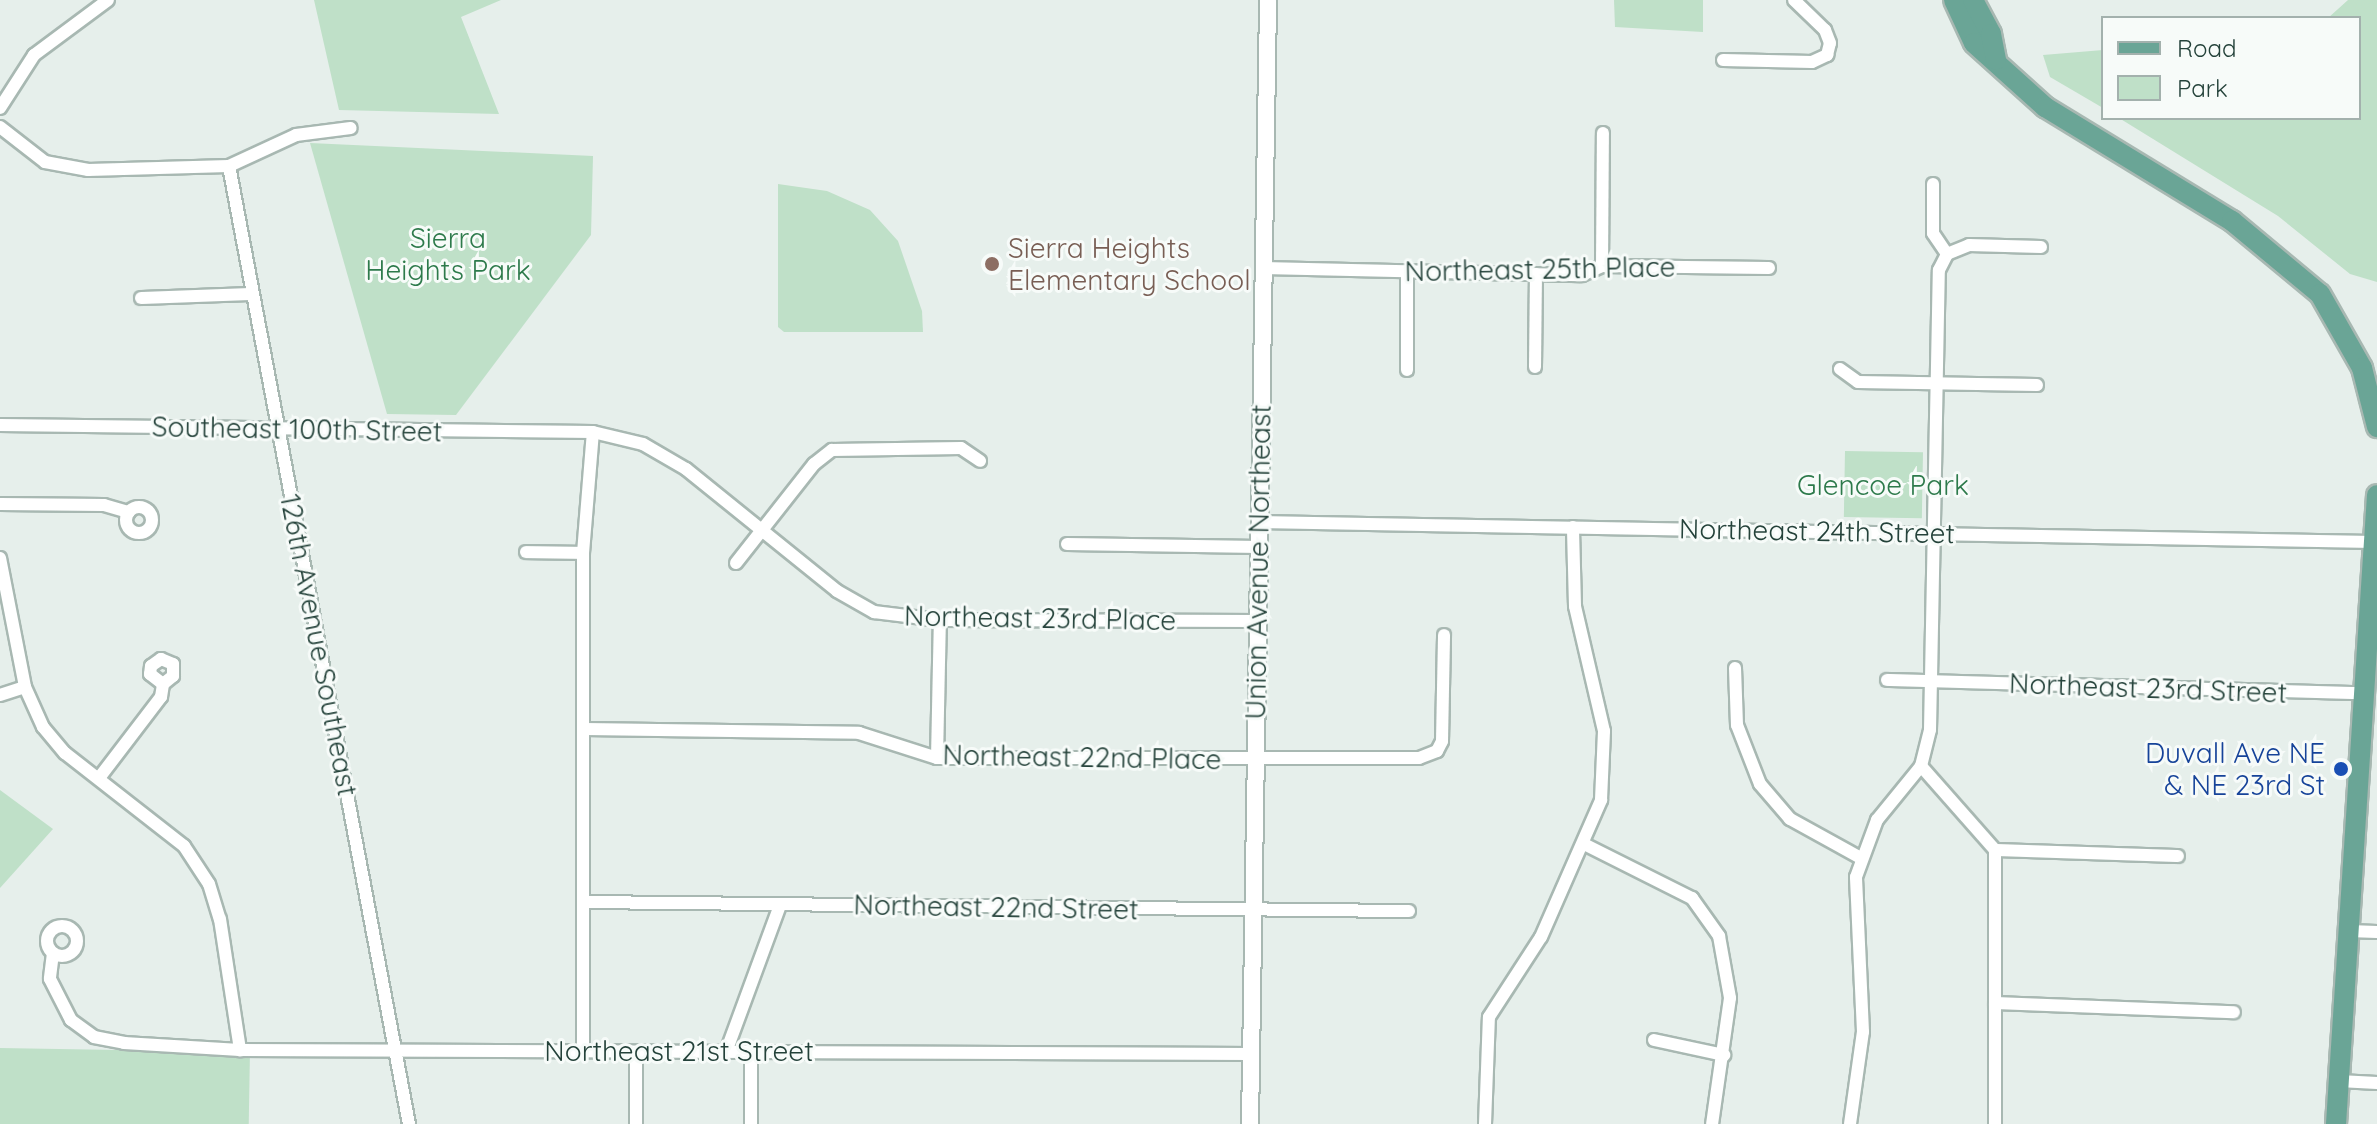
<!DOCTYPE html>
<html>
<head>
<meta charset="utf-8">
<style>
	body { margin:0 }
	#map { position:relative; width:2377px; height:1124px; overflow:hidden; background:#e6efeb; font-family:Quicksand,sans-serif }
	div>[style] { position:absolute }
	.green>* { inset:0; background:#bfe0c8; transform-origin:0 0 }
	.roads { filter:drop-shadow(2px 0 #a8b8b2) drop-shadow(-2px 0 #a8b8b2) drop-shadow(0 2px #a8b8b2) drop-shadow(0 -2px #a8b8b2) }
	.minor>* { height:12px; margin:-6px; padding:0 6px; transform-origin:6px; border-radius:6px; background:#fff }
	.minor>.ring { margin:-6px; padding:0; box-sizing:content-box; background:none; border:12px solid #fff; border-radius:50% }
	.tertiary>* { height:16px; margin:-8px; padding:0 8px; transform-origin:8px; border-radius:8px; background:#fff }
	.primary>* { height:20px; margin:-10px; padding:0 10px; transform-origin:10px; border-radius:10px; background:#6aa596 }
	.dots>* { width:22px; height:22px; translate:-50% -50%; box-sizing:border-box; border:4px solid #f7fbf9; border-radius:50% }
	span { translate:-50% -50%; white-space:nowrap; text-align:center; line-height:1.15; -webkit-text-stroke:6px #f7fbf9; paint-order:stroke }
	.park-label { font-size:28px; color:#2d7a4b }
	.education-label { font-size:28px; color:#785e54 }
	.left { translate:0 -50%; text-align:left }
	.street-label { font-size:28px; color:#24423a }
	.transit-label { font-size:28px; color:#164399 }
	.right { translate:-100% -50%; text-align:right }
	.legend { position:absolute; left:2101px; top:16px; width:260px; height:104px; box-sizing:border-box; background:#f7fbf9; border:2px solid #a3b1ad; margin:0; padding:10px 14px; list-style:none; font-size:24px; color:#24423a }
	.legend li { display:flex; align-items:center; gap:16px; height:40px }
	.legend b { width:40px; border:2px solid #a3b1ad }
</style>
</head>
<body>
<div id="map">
	<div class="green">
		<i style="clip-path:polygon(314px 0,501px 0,461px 17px,499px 114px,339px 110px)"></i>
		<i style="clip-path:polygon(1614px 0,1703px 0,1703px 32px,1615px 27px)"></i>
		<i style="clip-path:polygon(2348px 0,2377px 0,2377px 282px,2350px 274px,2278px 216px,2119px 118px,2359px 118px,2359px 18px,2328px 18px)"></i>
		<i style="clip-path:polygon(2103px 50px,2103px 108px,2050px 77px,2043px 55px)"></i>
		<i style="clip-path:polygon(310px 143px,593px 156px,591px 235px,456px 415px,387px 414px)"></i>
		<i style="clip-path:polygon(778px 184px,827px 191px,870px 210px,898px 241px,922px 311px,923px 332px,784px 332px,778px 327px)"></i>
		<i style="left:1845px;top:451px;width:78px;height:66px;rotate:1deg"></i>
		<i style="clip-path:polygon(0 790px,53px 829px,0 888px)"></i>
		<i style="left:0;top:1048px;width:250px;height:76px;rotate:1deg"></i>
	</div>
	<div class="roads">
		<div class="minor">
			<i style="left:1723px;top:60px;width:89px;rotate:1.3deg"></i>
			<i style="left:1812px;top:62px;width:17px;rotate:-25deg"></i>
			<i style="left:1827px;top:55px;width:12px;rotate:-76deg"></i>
			<i style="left:1830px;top:43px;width:14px;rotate:-111deg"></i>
			<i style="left:1825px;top:30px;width:43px;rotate:-135.9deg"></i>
			<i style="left:0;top:108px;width:63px;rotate:-57.3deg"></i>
			<i style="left:34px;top:55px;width:92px;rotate:-36.6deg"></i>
			<i style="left:0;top:127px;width:57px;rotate:37.9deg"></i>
			<i style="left:45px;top:162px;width:44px;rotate:10.5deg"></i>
			<i style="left:88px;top:170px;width:141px;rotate:-1.6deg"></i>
			<i style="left:229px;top:166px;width:74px;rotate:-24.8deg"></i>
			<i style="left:296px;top:135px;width:55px;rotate:-7.3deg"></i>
			<i style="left:229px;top:166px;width:975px;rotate:79.36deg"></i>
			<i style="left:1947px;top:254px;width:24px;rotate:-22deg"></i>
			<i style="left:1969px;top:245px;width:72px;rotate:1.6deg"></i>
			<i style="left:1602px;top:266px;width:133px;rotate:-89.6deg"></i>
			<i style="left:1263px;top:268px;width:319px;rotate:1.3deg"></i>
			<i style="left:1582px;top:275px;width:22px;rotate:-24deg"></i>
			<i style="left:1602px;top:266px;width:167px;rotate:0.7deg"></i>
			<i style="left:141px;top:298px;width:110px;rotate:-2.1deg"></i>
			<i style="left:1535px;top:367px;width:93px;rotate:-89.4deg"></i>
			<i style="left:1840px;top:369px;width:22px;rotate:36deg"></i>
			<i style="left:1858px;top:382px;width:179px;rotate:1deg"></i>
			<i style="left:1407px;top:370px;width:98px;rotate:-90deg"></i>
			<i style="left:0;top:425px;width:593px;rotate:0.68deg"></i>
			<i style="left:593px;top:432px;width:51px;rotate:13.5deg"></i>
			<i style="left:643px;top:444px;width:50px;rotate:30.2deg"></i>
			<i style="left:686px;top:469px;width:194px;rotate:38.9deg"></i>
			<i style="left:837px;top:591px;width:43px;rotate:29.6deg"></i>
			<i style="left:874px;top:612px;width:66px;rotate:6.9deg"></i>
			<i style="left:940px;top:620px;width:317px;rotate:0.2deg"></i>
			<i style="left:0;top:504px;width:104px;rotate:0.6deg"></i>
			<i style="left:104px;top:505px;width:26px;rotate:16deg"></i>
			<i class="ring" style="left:126px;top:507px;width:14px;height:14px"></i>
			<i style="left:1259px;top:522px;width:1115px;rotate:1.03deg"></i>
			<i style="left:1067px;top:544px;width:192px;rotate:0.9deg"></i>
			<i style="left:526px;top:552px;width:57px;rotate:1deg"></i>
			<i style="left:0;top:558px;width:131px;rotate:79deg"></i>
			<i style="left:25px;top:687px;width:44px;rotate:65.8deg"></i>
			<i style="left:43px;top:727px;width:34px;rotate:50deg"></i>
			<i style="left:65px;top:753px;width:151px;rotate:38deg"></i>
			<i style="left:184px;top:846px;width:45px;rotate:56.7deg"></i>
			<i style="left:209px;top:884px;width:37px;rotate:73deg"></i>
			<i style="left:220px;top:919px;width:133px;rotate:81.3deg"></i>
			<i style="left:736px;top:563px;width:126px;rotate:-51.8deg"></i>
			<i style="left:814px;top:464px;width:23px;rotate:-38deg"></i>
			<i style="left:832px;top:450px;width:129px;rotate:-0.9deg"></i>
			<i style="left:961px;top:448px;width:23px;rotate:34deg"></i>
			<i style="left:1735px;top:668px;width:57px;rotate:88deg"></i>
			<i style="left:1737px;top:725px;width:63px;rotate:68.7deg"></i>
			<i style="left:1760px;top:784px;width:46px;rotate:49.4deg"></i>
			<i style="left:1790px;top:819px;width:81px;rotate:28.8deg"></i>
			<i style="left:1887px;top:680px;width:477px;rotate:1.6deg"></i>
			<i style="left:0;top:695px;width:26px;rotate:-18deg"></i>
			<i style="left:585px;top:729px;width:274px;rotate:0.8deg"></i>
			<i style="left:859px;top:733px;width:82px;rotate:17.8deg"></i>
			<i style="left:937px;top:758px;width:482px"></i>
			<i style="left:1419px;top:758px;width:19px;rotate:-21deg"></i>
			<i style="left:1437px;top:751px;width:11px;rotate:-63deg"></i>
			<i style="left:1442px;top:741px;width:106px;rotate:-88.9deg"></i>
			<i style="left:937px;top:758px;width:138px;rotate:-88.8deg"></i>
			<i style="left:1921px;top:766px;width:112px;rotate:48.6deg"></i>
			<i style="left:99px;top:778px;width:102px;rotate:-52.6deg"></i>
			<i style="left:161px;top:697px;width:13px;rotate:-81deg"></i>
			<i style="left:163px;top:684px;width:13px;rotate:-39deg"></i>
			<i style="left:173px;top:676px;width:12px;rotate:-90deg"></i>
			<i style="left:173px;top:664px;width:13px;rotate:-157deg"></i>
			<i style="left:161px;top:659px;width:12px;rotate:145deg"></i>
			<i style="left:151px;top:666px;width:8px;rotate:97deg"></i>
			<i style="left:150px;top:674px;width:16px;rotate:38deg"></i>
			<i style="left:1586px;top:845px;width:119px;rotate:26.6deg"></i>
			<i style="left:1692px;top:898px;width:47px;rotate:54.6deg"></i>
			<i style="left:1719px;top:936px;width:63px;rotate:79.9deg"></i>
			<i style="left:1730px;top:998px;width:127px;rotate:98.1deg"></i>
			<i style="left:1995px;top:850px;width:274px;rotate:90deg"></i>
			<i style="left:1995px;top:850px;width:183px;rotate:1.9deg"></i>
			<i style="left:584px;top:902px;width:825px;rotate:0.63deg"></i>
			<i class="ring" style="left:47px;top:926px;width:18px;height:18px"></i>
			<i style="left:2349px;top:931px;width:28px;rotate:2deg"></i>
			<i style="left:53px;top:953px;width:26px;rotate:97deg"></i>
			<i style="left:50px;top:979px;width:46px;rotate:62.9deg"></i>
			<i style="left:71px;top:1020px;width:29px;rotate:36deg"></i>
			<i style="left:94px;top:1037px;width:31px;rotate:11deg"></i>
			<i style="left:124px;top:1043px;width:116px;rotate:3.5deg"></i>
			<i style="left:240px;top:1050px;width:1010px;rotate:0.23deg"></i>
			<i style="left:1995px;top:1003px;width:239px;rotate:2.2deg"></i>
			<i style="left:1654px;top:1040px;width:72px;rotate:12.1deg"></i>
			<i style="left:583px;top:1051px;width:498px;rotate:-90deg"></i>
			<i style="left:583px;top:553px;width:121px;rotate:-85.3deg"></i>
			<i style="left:636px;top:1052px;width:72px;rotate:90deg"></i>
			<i style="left:726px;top:1052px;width:157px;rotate:-69.8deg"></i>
			<i style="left:2339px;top:1081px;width:38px;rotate:3deg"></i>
			<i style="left:751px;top:1124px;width:72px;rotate:-90deg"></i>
			<i style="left:1485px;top:1124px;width:107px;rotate:-87.9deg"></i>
			<i style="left:1489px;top:1017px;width:95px;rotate:-57deg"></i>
			<i style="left:1541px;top:937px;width:150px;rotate:-66.3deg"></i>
			<i style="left:1601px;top:800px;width:69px;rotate:-87.5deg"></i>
			<i style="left:1604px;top:731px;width:128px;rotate:-103.1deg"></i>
			<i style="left:1575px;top:606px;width:79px;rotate:-91.5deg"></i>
			<i style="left:1850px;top:1124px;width:93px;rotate:-82deg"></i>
			<i style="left:1863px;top:1032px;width:155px;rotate:-92.6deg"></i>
			<i style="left:1856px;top:877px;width:61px;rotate:-69.8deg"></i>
			<i style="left:1877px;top:820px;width:70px;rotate:-50.8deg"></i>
			<i style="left:1921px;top:766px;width:37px;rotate:-76deg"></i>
			<i style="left:1930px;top:730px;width:460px;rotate:-88.9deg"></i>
			<i style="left:1939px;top:270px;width:18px;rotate:-63deg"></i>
			<i style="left:1947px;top:254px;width:25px;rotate:-124deg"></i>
			<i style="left:1933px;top:233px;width:49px;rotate:-90deg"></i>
		</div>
		<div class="tertiary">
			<i style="left:1250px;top:1124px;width:1124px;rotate:-89.08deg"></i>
		</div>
		<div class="primary">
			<i style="left:1954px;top:0;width:47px;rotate:65.1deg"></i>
			<i style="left:1974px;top:43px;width:96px;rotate:42deg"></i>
			<i style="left:2045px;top:107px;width:219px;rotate:31.4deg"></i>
			<i style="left:2232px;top:221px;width:114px;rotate:39.7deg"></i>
			<i style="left:2320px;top:294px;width:85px;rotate:60.4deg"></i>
			<i style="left:2362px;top:368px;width:61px;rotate:75.7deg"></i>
			<i style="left:1973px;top:0;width:38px;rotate:62deg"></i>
			<i style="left:1991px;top:34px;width:26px;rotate:79deg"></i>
			<i style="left:2336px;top:1124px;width:630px;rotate:-86.27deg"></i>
		</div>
	</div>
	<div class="dots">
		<i style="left:992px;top:264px;background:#8d6e63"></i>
		<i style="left:2341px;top:769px;background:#1a4fb4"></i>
	</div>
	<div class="park-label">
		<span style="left:448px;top:254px">Sierra<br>Heights Park</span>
		<span style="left:1883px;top:485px">Glencoe Park</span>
	</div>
	<div class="education-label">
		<span class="left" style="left:1008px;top:264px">Sierra Heights<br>Elementary School</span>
	</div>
	<div class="street-label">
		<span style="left:1540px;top:269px;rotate:-1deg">Northeast 25th Place</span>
		<span style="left:297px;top:429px;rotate:1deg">Southeast 100th Street</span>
		<span style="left:1817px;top:531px;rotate:1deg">Northeast 24th Street</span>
		<span style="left:1258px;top:562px;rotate:-89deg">Union Avenue Northeast</span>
		<span style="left:1040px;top:618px;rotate:1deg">Northeast 23rd Place</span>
		<span style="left:319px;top:645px;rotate:79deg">126th Avenue Southeast</span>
		<span style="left:2148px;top:688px;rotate:2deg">Northeast 23rd Street</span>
		<span style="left:1082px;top:757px;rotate:1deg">Northeast 22nd Place</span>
		<span style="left:996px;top:907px;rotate:1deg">Northeast 22nd Street</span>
		<span style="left:679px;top:1051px">Northeast 21st Street</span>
	</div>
	<div class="transit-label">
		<span class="right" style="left:2325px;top:769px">Duvall Ave NE<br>&amp; NE 23rd St</span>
	</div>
	<ul class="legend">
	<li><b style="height:10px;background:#6aa596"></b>Road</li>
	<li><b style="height:22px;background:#bfe0c8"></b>Park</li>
	</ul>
</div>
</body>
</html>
